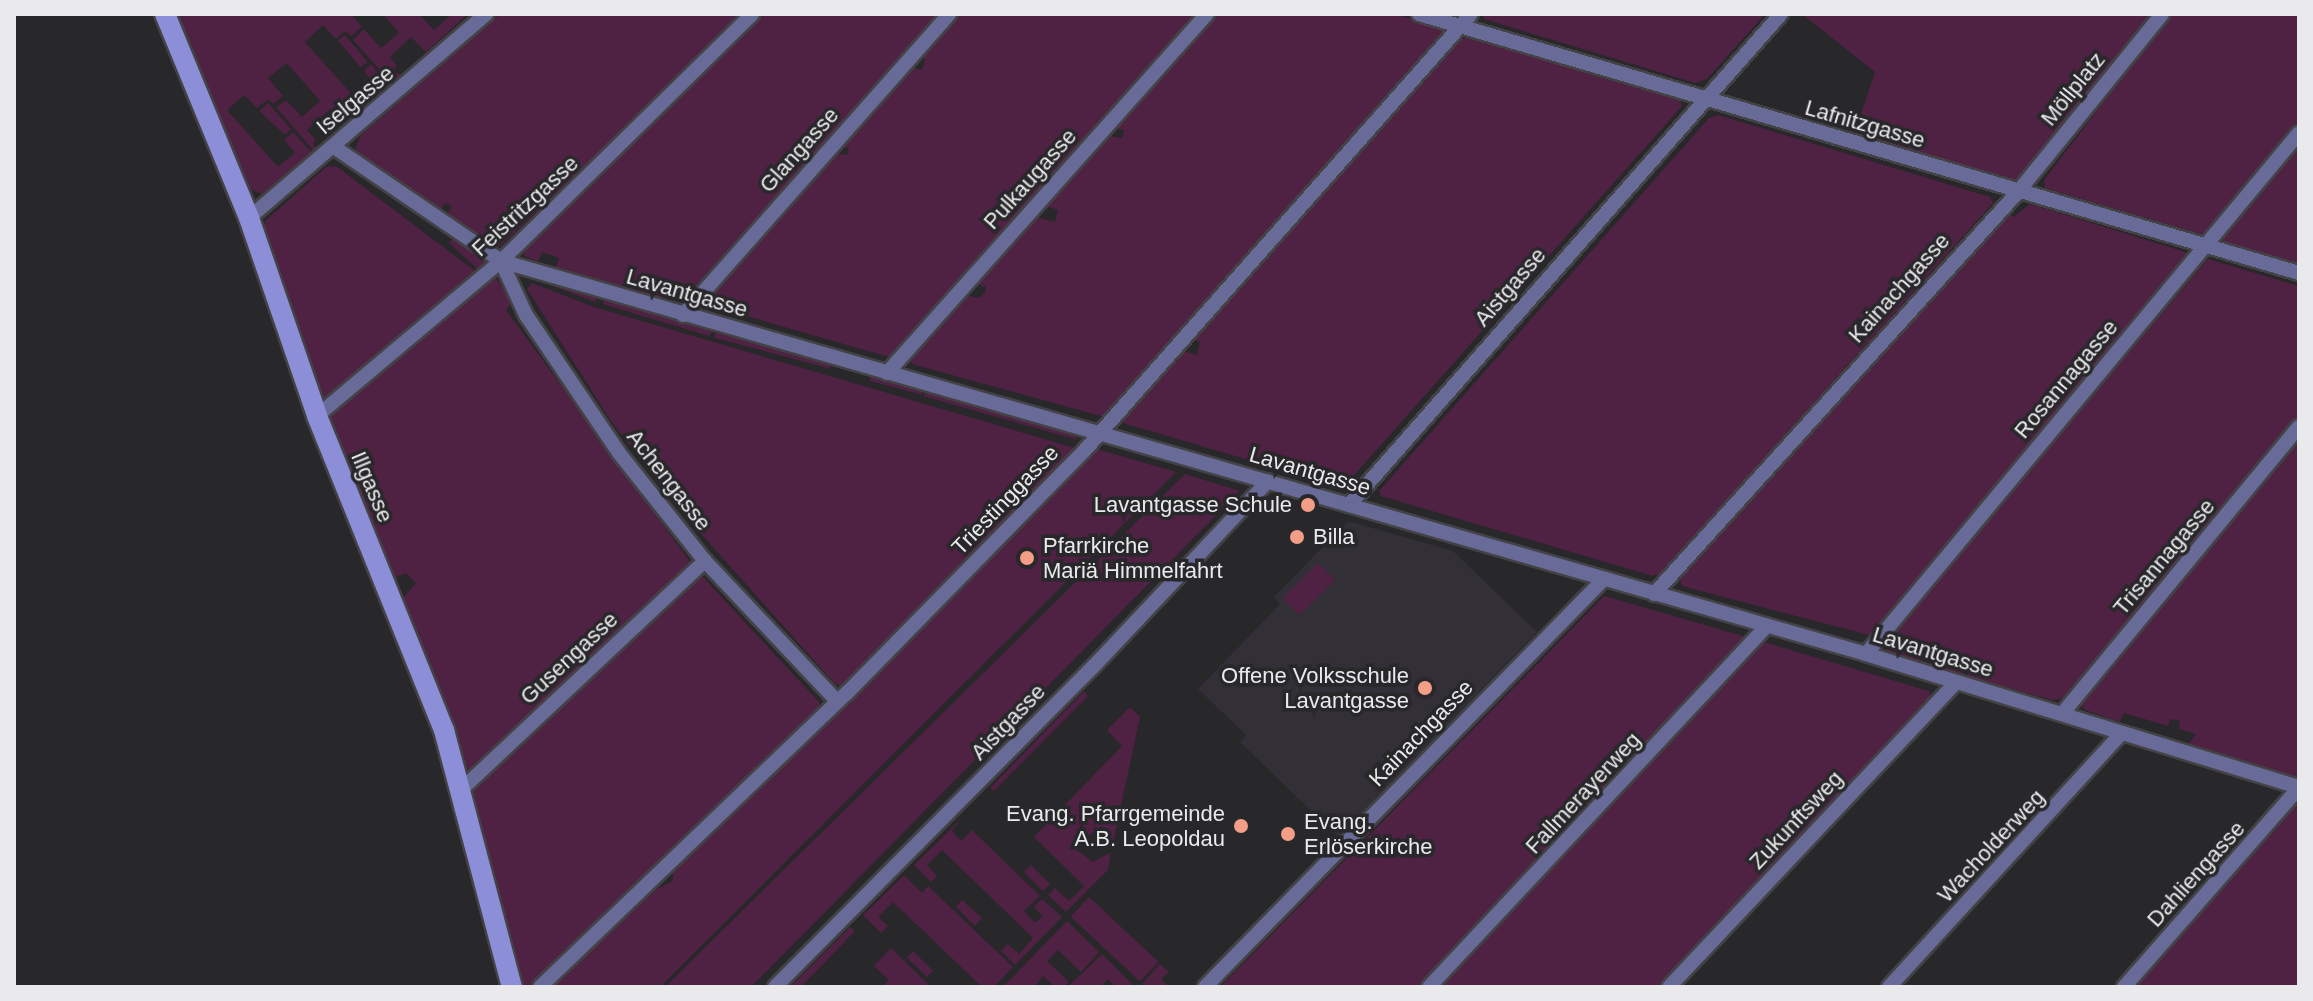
<!DOCTYPE html>
<html>
<head>
<meta charset="utf-8">
<style>
	body { margin:0 }
	#map { position:relative; width:2313px; height:1001px; overflow:hidden; background:#28272a; font-family:Helvetica,sans-serif }
	div>[style] { position:absolute }
	.built>* { inset:0; background:#322f37 }
	.green>* { inset:0; background:#4f2143; transform-origin:0 0 }
	.roads { filter:drop-shadow(2px 0 #434245) drop-shadow(-2px 0 #434245) drop-shadow(0 2px #434245) drop-shadow(0 -2px #434245) }
	.street>* { height:14px; margin:-7px; padding:0 7px; transform-origin:7px; border-radius:7px; background:#686a98 }
	.secondary>* { height:20px; margin:-10px; padding:0 10px; transform-origin:10px; border-radius:10px; background:#8c8ed8 }
	.dots>* { width:22px; height:22px; translate:-50% -50%; box-sizing:border-box; border:4px solid #28272a; border-radius:50% }
	span { translate:-50% -50%; white-space:nowrap; text-align:center; line-height:1.15; -webkit-text-stroke:7px #28272a; paint-order:stroke }
	.street-label { font-size:22px; color:#eaeaec }
	.poi-label { font-size:22px; color:#eaeaec }
	.right { translate:-100% -50%; text-align:right }
	.left { translate:0 -50%; text-align:left }
	.frame { position:absolute; inset:0; border:16px solid #eaeaec; pointer-events:none }
</style>
</head>
<body>
<div id="map">
	<div class="built">
		<i style="clip-path:polygon(1348px 521px,1453px 551px,1537px 632px,1338px 837px,1240px 742px,1246px 735px,1198px 689px,1280px 604px,1274px 597px)"></i>
	</div>
	<div class="green">
		<i style="clip-path:polygon(171px 14px,351px 14px,362px 27px,351px 36px,345px 31px,336px 39px,323px 25px,305px 42px,356px 99px,374px 84px,364px 71px,371px 64px,388px 86px,343px 124px,330px 109px,307px 130px,315px 139px,313px 147px,320px 145px,313px 150px,276px 107px,286px 100px,302px 117px,320px 101px,287px 63px,268px 78px,283px 96px,273px 104px,268px 99px,257px 108px,244px 95px,227px 110px,278px 167px,295px 153px,284px 140px,293px 132px,311px 152px,262px 194px,248px 188px)"></i>
		<i style="clip-path:polygon(383px 14px,419px 14px,434px 30px,452px 14px,468px 14px,426px 52px,411px 37px,390px 57px,397px 66px,393px 70px,401px 75px,391px 82px,353px 40px,364px 29px,381px 48px,399px 33px)"></i>
		<i style="clip-path:polygon(500px 14px,745px 14px,499px 247px,446px 216px,452px 206px,445px 203px,440px 211px,357px 155px,356px 147px,360px 136px)"></i>
		<i style="clip-path:polygon(757px 14px,942px 14px,679px 309px,677px 297px,665px 294px,659px 302px,555px 269px,559px 258px,542px 252px,538px 261px,524px 256px,525px 246px)"></i>
		<i style="clip-path:polygon(956px 14px,1200px 14px,899px 354px,889px 357px,705px 304px,702px 301px,831px 153px,847px 155px,849px 148px,838px 147px,909px 67px,922px 70px,925px 59px,920px 54px)"></i>
		<i style="clip-path:polygon(1216px 14px,1395px 14px,1441px 28px,1444px 35px,1108px 413px,1101px 416px,912px 364px,910px 358px,966px 295px,978px 298px,985px 293px,986px 287px,976px 284px,1036px 217px,1055px 222px,1058px 210px,1045px 206px,1108px 136px,1122px 138px,1124px 130px,1114px 128px)"></i>
		<i style="clip-path:polygon(1483px 14px,1765px 14px,1707px 79px,1695px 83px,1484px 19px)"></i>
		<i style="clip-path:polygon(1802px 14px,2156px 14px,2016px 181px,1855px 132px,1875px 72px)"></i>
		<i style="clip-path:polygon(2171px 14px,2299px 14px,2299px 125px,2210px 231px,2200px 234px,2045px 188px,2044px 180px)"></i>
		<i style="left:345px;top:35px;width:35px;height:9px;rotate:50deg"></i>
		<i style="clip-path:polygon(1469px 37px,1680px 100px,1682px 106px,1348px 482px,1331px 484px,1123px 423px,1122px 417px,1181px 350px,1197px 355px,1200px 342px,1192px 339px,1459px 40px)"></i>
		<i style="clip-path:polygon(268px 103px,291px 129px,285px 135px,259px 111px)"></i>
		<i style="clip-path:polygon(1718px 115px,1990px 197px,1993px 203px,1661px 573px,1653px 576px,1381px 496px,1379px 491px,1709px 118px)"></i>
		<i style="clip-path:polygon(2299px 144px,2299px 264px,2224px 242px,2223px 236px)"></i>
		<i style="clip-path:polygon(336px 166px,479px 274px,326px 400px,318px 399px,263px 232px,265px 221px,326px 167px)"></i>
		<i style="clip-path:polygon(2030px 204px,2185px 252px,2187px 258px,1873px 636px,1682px 586px,1680px 580px,2006px 212px,2014px 217px)"></i>
		<i style="clip-path:polygon(455px 235px,489px 259px,481px 272px,449px 243px)"></i>
		<i style="clip-path:polygon(2208px 259px,2299px 286px,2299px 418px,2067px 697px,2053px 700px,1967px 677px,1969px 668px,1964px 667px,1963px 675px,1929px 666px,1932px 657px,1925px 655px,1922px 663px,1887px 653px,1884px 642px)"></i>
		<i style="clip-path:polygon(534px 274px,598px 296px,595px 302px,526px 276px)"></i>
		<i style="clip-path:polygon(496px 278px,513px 302px,506px 310px,689px 560px,689px 568px,473px 770px,467px 769px,403px 598px,416px 583px,406px 573px,394px 578px,328px 422px,330px 414px,481px 285px)"></i>
		<i style="clip-path:polygon(532px 283px,594px 307px,1075px 448px,844px 685px,836px 685px,670px 499px,611px 421px,527px 289px)"></i>
		<i style="clip-path:polygon(604px 298px,713px 330px,709px 336px,603px 304px)"></i>
		<i style="left:716px;top:331px;width:120px;height:7px;rotate:15deg"></i>
		<i style="left:871px;top:375px;width:54px;height:6px;rotate:15deg"></i>
		<i style="clip-path:polygon(930px 389px,1070px 430px,1078px 440px,923px 396px)"></i>
		<i style="clip-path:polygon(2299px 433px,2299px 778px,2187px 746px,2196px 734px,2179px 729px,2180px 721px,2170px 719px,2168px 726px,2124px 713px,2120px 722px,2085px 710px,2079px 702px)"></i>
		<i style="clip-path:polygon(1100px 450px,1176px 472px,660px 987px,549px 987px,657px 889px,673px 881px,673px 871px,1089px 452px)"></i>
		<i style="clip-path:polygon(1185px 474px,1240px 491px,756px 982px,751px 987px,665px 987px)"></i>
		<i style="left:1318px;top:563px;width:24px;height:50px;rotate:45deg"></i>
		<i style="clip-path:polygon(694px 577px,703px 577px,819px 702px,819px 710px,553px 967px,530px 987px,519px 987px,471px 792px)"></i>
		<i style="clip-path:polygon(1604px 596px,1750px 638px,1420px 987px,1220px 987px)"></i>
		<i style="clip-path:polygon(1764px 642px,1929px 691px,1932px 699px,1662px 987px,1434px 987px)"></i>
		<i style="clip-path:polygon(1084px 691px,1088px 696px,994px 791px,990px 788px)"></i>
		<i style="clip-path:polygon(1130px 707px,1140px 717px,1112px 848px,1105px 846px,1108px 832px,1101px 826px,1074px 848px,1093px 862px,1111px 852px,1108px 870px,1066px 912px,1048px 895px,1055px 888px,1069px 901px,1084px 886px,1034px 837px,1122px 746px,1107px 730px)"></i>
		<i style="clip-path:polygon(2299px 799px,2299px 987px,2127px 987px)"></i>
		<i style="clip-path:polygon(960px 820px,952px 831px,961px 841px,972px 830px,1040px 896px,1024px 911px,1035px 923px,1043px 916px,1034px 907px,1042px 899px,1062px 917px,1015px 965px,1001px 951px,1008px 944px,1019px 954px,1033px 938px,942px 850px,927px 865px,937px 876px,931px 882px,914px 865px)"></i>
		<i style="left:1031px;top:865px;width:27px;height:10px;rotate:45deg"></i>
		<i style="clip-path:polygon(904px 875px,922px 893px,928px 886px,1013px 967px,994px 987px,982px 987px,893px 902px,878px 917px,888px 926px,881px 933px,863px 915px)"></i>
		<i style="left:1089px;top:897px;width:95px;height:27px;rotate:43deg"></i>
		<i style="clip-path:polygon(962px 900px,982px 918px,975px 926px,956px 907px)"></i>
		<i style="clip-path:polygon(1067px 921px,1099px 952px,1081px 972px,1058px 950px,1047px 961px,1069px 982px,1064px 987px,1055px 987px,1043px 976px,1035px 987px,1003px 987px)"></i>
		<i style="clip-path:polygon(850px 927px,855px 931px,801px 987px,790px 987px)"></i>
		<i style="clip-path:polygon(891px 948px,931px 987px,882px 987px,889px 980px,874px 966px)"></i>
		<i style="left:913px;top:951px;width:28px;height:9px;rotate:44deg"></i>
		<i style="clip-path:polygon(1102px 954px,1132px 984px,1129px 987px,1116px 987px,1108px 979px,1100px 987px,1068px 987px)"></i>
		<i style="clip-path:polygon(1160px 964px,1169px 972px,1161px 979px,1169px 987px,1145px 987px,1142px 984px)"></i>
	</div>
	<div class="roads">
		<div class="street">
			<i style="left:1419px;top:14px;width:917px;rotate:16.4deg"></i>
			<i style="left:334px;top:147px;width:202px;rotate:34.3deg"></i>
			<i style="left:501px;top:261px;width:1420px;rotate:16.06deg"></i>
			<i style="left:1866px;top:654px;width:453px;rotate:17.1deg"></i>
			<i style="left:249px;top:218px;width:313px;rotate:-40.7deg"></i>
			<i style="left:501px;top:261px;width:60px;rotate:65.2deg"></i>
			<i style="left:526px;top:315px;width:166px;rotate:56deg"></i>
			<i style="left:619px;top:453px;width:138px;rotate:51.5deg"></i>
			<i style="left:705px;top:561px;width:192px;rotate:46.7deg"></i>
			<i style="left:683px;top:315px;width:402px;rotate:-48.5deg"></i>
			<i style="left:887px;top:373px;width:481px;rotate:-48.3deg"></i>
			<i style="left:317px;top:416px;width:241px;rotate:-40.1deg"></i>
			<i style="left:501px;top:261px;width:352px;rotate:-44.5deg"></i>
			<i style="left:1349px;top:505px;width:654px;rotate:-48.66deg"></i>
			<i style="left:1654px;top:594px;width:542px;rotate:-47.84deg"></i>
			<i style="left:2018px;top:192px;width:229px;rotate:-51deg"></i>
			<i style="left:1866px;top:654px;width:677px;rotate:-50.27deg"></i>
			<i style="left:2062px;top:714px;width:372px;rotate:-50.5deg"></i>
			<i style="left:463px;top:788px;width:332px;rotate:-43.2deg"></i>
			<i style="left:540px;top:987px;width:425px;rotate:-43.8deg"></i>
			<i style="left:847px;top:693px;width:340px;rotate:-45.6deg"></i>
			<i style="left:1085px;top:450px;width:582px;rotate:-48.48deg"></i>
			<i style="left:775px;top:987px;width:451px;rotate:-45.2deg"></i>
			<i style="left:1093px;top:667px;width:255px;rotate:-46.7deg"></i>
			<i style="left:1205px;top:987px;width:569px;rotate:-45.64deg"></i>
			<i style="left:1429px;top:987px;width:495px;rotate:-46.9deg"></i>
			<i style="left:1669px;top:987px;width:417px;rotate:-46.7deg"></i>
			<i style="left:1889px;top:987px;width:345px;rotate:-47.5deg"></i>
			<i style="left:2124px;top:987px;width:265px;rotate:-48.7deg"></i>
		</div>
		<div class="secondary">
			<i style="left:165px;top:14px;width:221px;rotate:67.6deg"></i>
			<i style="left:249px;top:218px;width:209px;rotate:71deg"></i>
			<i style="left:317px;top:416px;width:339px;rotate:68deg"></i>
			<i style="left:444px;top:730px;width:266px;rotate:75.2deg"></i>
		</div>
	</div>
	<div class="dots">
		<i style="left:1308px;top:505px;background:#f49e88"></i>
		<i style="left:1297px;top:537px;background:#f49e88"></i>
		<i style="left:1027px;top:558px;background:#f49e88"></i>
		<i style="left:1425px;top:688px;background:#f49e88"></i>
		<i style="left:1241px;top:826px;background:#f49e88"></i>
		<i style="left:1288px;top:834px;background:#f49e88"></i>
	</div>
	<div class="street-label">
		<span style="left:2073px;top:89px;rotate:-51deg">Möllplatz</span>
		<span style="left:355px;top:100px;rotate:-40deg">Iselgasse</span>
		<span style="left:1865px;top:124px;rotate:16deg">Lafnitzgasse</span>
		<span style="left:799px;top:150px;rotate:-48deg">Glangasse</span>
		<span style="left:1030px;top:179px;rotate:-48deg">Pulkaugasse</span>
		<span style="left:525px;top:206px;rotate:-43deg">Feistritzgasse</span>
		<span style="left:1510px;top:287px;rotate:-49deg">Aistgasse</span>
		<span style="left:1899px;top:288px;rotate:-48deg">Kainachgasse</span>
		<span style="left:687px;top:293px;rotate:16deg">Lavantgasse</span>
		<span style="left:2066px;top:379px;rotate:-50deg">Rosannagasse</span>
		<span style="left:1310px;top:471px;rotate:16deg">Lavantgasse</span>
		<span style="left:669px;top:480px;rotate:52deg">Achengasse</span>
		<span style="left:372px;top:487px;rotate:67deg">Illgasse</span>
		<span style="left:1005px;top:500px;rotate:-46deg">Triestinggasse</span>
		<span style="left:2164px;top:557px;rotate:-50deg">Trisannagasse</span>
		<span style="left:1933px;top:652px;rotate:17deg">Lavantgasse</span>
		<span style="left:569px;top:658px;rotate:-43deg">Gusengasse</span>
		<span style="left:1008px;top:722px;rotate:-46deg">Aistgasse</span>
		<span style="left:1421px;top:733px;rotate:-46deg">Kainachgasse</span>
		<span style="left:1583px;top:793px;rotate:-47deg">Fallmerayerweg</span>
		<span style="left:1796px;top:820px;rotate:-47deg">Zukunftsweg</span>
		<span style="left:1991px;top:846px;rotate:-47deg">Wacholderweg</span>
		<span style="left:2196px;top:874px;rotate:-48deg">Dahliengasse</span>
	</div>
	<div class="poi-label">
		<span class="right" style="left:1292px;top:505px">Lavantgasse Schule</span>
		<span class="left" style="left:1313px;top:537px">Billa</span>
		<span class="left" style="left:1043px;top:558px">Pfarrkirche<br>Mariä Himmelfahrt</span>
		<span class="right" style="left:1409px;top:688px">Offene Volksschule<br>Lavantgasse</span>
		<span class="right" style="left:1225px;top:826px">Evang. Pfarrgemeinde<br>A.B. Leopoldau</span>
		<span class="left" style="left:1304px;top:834px">Evang.<br>Erlöserkirche</span>
	</div>
	<div class="frame"></div>
</div>
</body>
</html>
